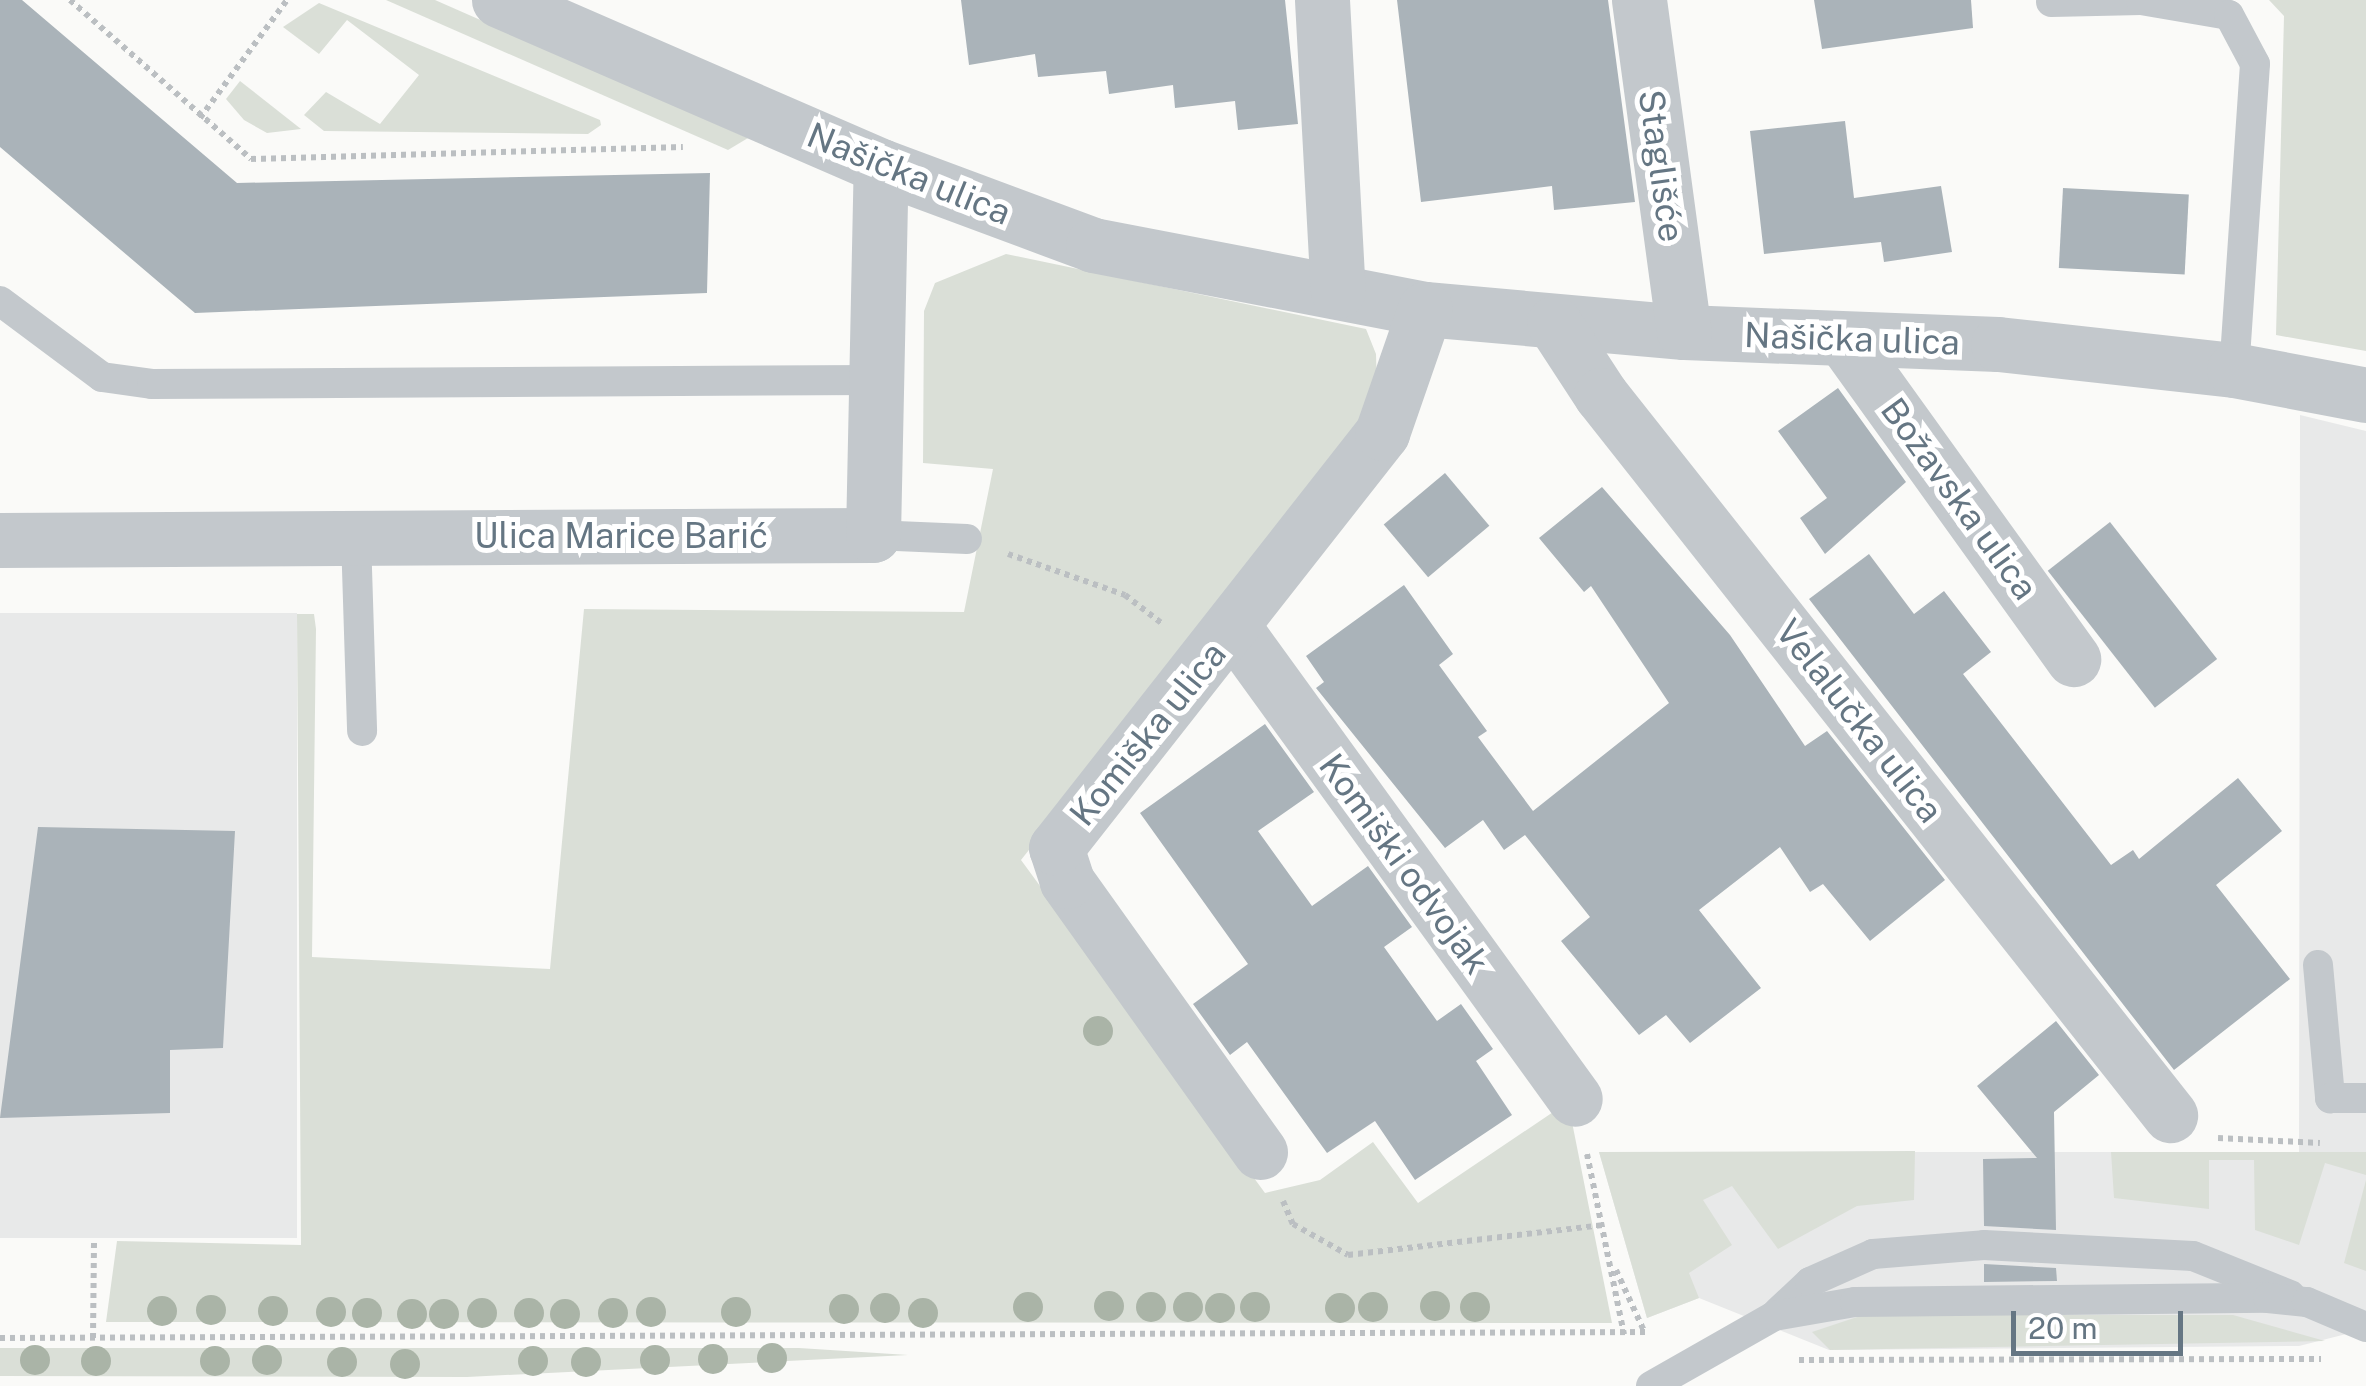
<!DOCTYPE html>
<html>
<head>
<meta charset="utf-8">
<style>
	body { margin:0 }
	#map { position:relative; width:2366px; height:1386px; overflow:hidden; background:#fafaf8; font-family:"Public Sans",sans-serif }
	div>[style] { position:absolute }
	.built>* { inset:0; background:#e8e9e9; transform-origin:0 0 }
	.green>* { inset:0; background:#dadfd7 }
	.building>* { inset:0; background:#aab3b9; transform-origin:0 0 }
	.path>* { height:6px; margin-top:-3px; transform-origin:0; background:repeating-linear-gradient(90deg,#bbbfc2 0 5px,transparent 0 10px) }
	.lane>* { height:30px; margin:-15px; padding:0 15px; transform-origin:15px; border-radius:15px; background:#c3c8cc }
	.street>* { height:55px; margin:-27.5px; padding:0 27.5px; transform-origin:27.5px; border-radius:27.5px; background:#c3c8cc }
	.trees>* { width:30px; height:30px; margin:-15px; border-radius:50%; background:#aab4a7 }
	span { translate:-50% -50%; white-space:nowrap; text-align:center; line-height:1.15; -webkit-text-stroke:10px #fff; paint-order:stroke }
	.street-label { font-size:35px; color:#657683 }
	.scale { position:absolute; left:2011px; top:1311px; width:172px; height:45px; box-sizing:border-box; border:5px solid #657683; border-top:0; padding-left:12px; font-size:30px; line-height:35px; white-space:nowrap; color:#657683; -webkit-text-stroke:8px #fff; paint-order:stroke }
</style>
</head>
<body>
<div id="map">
	<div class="built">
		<i style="clip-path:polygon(2300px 415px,2366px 431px,2366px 1329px,2299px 1346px,1829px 1350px,1699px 1298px,1647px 1318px,1599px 1152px,2299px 1152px)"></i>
		<i style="left:0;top:613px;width:297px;height:625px"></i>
	</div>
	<div class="green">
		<i style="clip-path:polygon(386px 0,435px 0,748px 138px,728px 150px)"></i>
		<i style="clip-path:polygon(2269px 0,2366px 0,2366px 351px,2276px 335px,2284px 16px)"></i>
		<i style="clip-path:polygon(319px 3px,600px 120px,601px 125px,588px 134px,324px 131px,304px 115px,326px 92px,380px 124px,419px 75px,347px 20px,319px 54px,283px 27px)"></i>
		<i style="clip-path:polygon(240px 81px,301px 129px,267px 133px,244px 120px,226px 99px)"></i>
		<i style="clip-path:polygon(1006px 254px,1366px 329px,1376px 354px,1377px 390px,1357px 435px,1021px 860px,1265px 1193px,1320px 1180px,1373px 1142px,1418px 1203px,1568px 1102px,1612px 1323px,106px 1322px,117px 1241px,301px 1245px,297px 614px,314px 614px,316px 629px,312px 957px,550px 969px,584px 609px,964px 612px,993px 469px,923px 463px,924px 311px,935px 283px)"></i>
		<i style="clip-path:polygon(1915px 1151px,1914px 1200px,1857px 1206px,1778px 1249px,1732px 1186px,1703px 1200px,1732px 1245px,1689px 1273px,1699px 1298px,1647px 1318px,1599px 1152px)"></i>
		<i style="clip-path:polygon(2111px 1152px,2366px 1152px,2366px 1175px,2325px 1163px,2299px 1245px,2255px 1230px,2254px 1160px,2209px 1160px,2209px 1209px,2114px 1198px)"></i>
		<i style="clip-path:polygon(2366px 1180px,2366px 1271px,2344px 1263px)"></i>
		<i style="clip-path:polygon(1863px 1315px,2233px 1315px,2325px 1341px,1830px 1350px,1812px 1332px)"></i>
		<i style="clip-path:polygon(0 1348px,799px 1348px,908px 1355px,467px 1377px,0 1376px)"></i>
	</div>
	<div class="building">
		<i style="clip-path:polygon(0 0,22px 0,237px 183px,710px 173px,707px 293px,195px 313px,0 147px)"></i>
		<i style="clip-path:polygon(961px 0,1285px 0,1298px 124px,1238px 130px,1235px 101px,1175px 108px,1173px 85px,1109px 94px,1106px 71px,1038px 77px,1035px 54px,969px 65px)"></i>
		<i style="clip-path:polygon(1397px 0,1608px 0,1635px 202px,1554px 210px,1552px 186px,1421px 202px)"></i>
		<i style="clip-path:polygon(1814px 0,1971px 0,1973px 28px,1822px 49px)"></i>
		<i style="clip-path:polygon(1845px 121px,1854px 198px,1941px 186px,1952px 252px,1884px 262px,1881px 242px,1764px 254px,1750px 131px)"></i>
		<i style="left:2063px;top:188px;width:126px;height:80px;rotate:3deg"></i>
		<i style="clip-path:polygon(1838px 388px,1906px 482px,1825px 554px,1800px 518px,1827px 498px,1778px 431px)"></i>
		<i style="left:1445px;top:473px;width:69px;height:80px;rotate:50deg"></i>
		<i style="clip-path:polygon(1602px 487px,1730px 635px,1805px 746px,1827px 731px,1945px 880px,1870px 941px,1823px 884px,1810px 892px,1780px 847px,1699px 910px,1761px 988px,1690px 1043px,1666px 1015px,1639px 1035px,1561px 941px,1590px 917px,1525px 835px,1504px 850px,1483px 820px,1445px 848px,1316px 688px,1324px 682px,1306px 656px,1404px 585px,1453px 654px,1439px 665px,1487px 731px,1478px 737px,1533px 811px,1669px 703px,1591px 586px,1584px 592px,1539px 538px)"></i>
		<i style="left:2110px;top:522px;width:174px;height:79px;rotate:52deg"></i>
		<i style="clip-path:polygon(1869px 554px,1914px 614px,1944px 591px,1991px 652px,1963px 674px,2111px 865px,2133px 850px,2139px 859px,2238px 778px,2282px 831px,2216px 885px,2290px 979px,2174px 1070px,1809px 599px)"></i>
		<i style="clip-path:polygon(1265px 724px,1314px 792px,1258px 831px,1312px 906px,1368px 866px,1412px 927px,1384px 947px,1437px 1021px,1461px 1004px,1493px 1049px,1476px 1061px,1512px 1115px,1415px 1180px,1375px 1121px,1327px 1153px,1247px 1042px,1230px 1055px,1193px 1004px,1248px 964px,1140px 813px)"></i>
		<i style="clip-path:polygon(38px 827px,235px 831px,223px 1048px,170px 1050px,170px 1113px,0 1118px)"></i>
		<i style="clip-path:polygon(2056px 1021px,2099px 1075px,2054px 1112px,2056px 1230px,1984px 1226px,1983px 1159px,2037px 1158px,1977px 1086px)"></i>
		<i style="clip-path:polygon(1984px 1264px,2056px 1268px,2057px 1281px,1984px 1282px)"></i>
	</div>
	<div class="path">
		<i style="left:70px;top:0;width:241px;rotate:41.3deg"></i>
		<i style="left:251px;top:159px;width:432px;rotate:-1.6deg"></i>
		<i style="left:200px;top:118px;width:147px;rotate:-53.6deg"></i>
		<i style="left:1008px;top:554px;width:124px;rotate:19.3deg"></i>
		<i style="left:1125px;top:595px;width:49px;rotate:37.6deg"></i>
		<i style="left:2218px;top:1138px;width:102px;rotate:2.8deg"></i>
		<i style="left:1587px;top:1154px;width:184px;rotate:78.4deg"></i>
		<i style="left:1283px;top:1201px;width:25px;rotate:67deg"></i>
		<i style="left:1293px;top:1224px;width:63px;rotate:29.4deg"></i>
		<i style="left:1348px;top:1255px;width:256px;rotate:-6.7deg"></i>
		<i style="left:1616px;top:1270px;width:69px;rotate:65.3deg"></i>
		<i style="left:0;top:1338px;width:1650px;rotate:-0.21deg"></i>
		<i style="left:93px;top:1338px;width:97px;rotate:-89.4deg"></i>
		<i style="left:1799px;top:1360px;width:522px;rotate:-0.11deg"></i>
	</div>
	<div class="lane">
		<i style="left:2051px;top:2px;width:90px;rotate:-1.3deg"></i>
		<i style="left:2141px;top:0;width:89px;rotate:9.7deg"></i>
		<i style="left:2229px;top:15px;width:55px;rotate:62deg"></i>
		<i style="left:2255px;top:64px;width:307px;rotate:93.9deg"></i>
		<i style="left:0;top:301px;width:127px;rotate:36.7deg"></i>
		<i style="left:102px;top:377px;width:50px;rotate:8deg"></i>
		<i style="left:152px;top:384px;width:722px;rotate:-0.32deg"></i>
		<i style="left:873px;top:535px;width:94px;rotate:2.4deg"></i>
		<i style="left:356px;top:537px;width:194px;rotate:88.2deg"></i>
		<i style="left:2318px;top:965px;width:134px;rotate:84.8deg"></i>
		<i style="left:2330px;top:1098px;width:36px"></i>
		<i style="left:1778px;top:1312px;width:44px;rotate:-43.2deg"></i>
		<i style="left:1810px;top:1282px;width:69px;rotate:-24deg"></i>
		<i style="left:1873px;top:1254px;width:111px;rotate:-4.6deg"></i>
		<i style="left:1984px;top:1245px;width:209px;rotate:3deg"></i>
		<i style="left:2193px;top:1256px;width:105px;rotate:21.9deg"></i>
		<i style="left:1651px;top:1386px;width:142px;rotate:-29.6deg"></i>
		<i style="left:1774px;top:1316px;width:82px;rotate:-9.8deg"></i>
		<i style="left:1855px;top:1302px;width:413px;rotate:-0.6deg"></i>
		<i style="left:2268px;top:1298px;width:39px;rotate:6deg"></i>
		<i style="left:2307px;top:1302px;width:64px;rotate:23deg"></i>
	</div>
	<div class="street">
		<i style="left:499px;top:0;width:417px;rotate:23.5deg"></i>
		<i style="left:881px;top:166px;width:226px;rotate:20.4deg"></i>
		<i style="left:1093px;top:245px;width:338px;rotate:10.9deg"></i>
		<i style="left:1425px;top:309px;width:260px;rotate:5.1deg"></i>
		<i style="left:1684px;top:332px;width:314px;rotate:2.2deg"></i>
		<i style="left:1998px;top:344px;width:237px;rotate:6.3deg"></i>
		<i style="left:2234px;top:370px;width:134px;rotate:10.7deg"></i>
		<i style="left:1322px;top:0;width:291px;rotate:86.9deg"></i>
		<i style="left:1639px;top:0;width:335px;rotate:82.3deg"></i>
		<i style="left:1554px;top:323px;width:86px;rotate:56.9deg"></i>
		<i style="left:1601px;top:395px;width:918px;rotate:51.68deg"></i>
		<i style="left:1844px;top:340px;width:393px;rotate:54.3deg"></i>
		<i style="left:0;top:540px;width:873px;rotate:-0.33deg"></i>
		<i style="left:873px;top:535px;width:369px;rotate:-88.8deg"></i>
		<i style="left:1234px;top:628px;width:581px;rotate:54.1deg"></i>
		<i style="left:1260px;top:1152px;width:333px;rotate:-125.5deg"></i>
		<i style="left:1067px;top:881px;width:35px;rotate:-108deg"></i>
		<i style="left:1056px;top:848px;width:528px;rotate:-51.85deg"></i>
		<i style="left:1382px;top:433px;width:131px;rotate:-70.9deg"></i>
	</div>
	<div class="trees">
		<i style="left:1098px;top:1031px"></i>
		<i style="left:1109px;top:1306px"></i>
		<i style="left:1435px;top:1306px"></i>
		<i style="left:1028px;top:1307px"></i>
		<i style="left:1151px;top:1307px"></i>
		<i style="left:1188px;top:1307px"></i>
		<i style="left:1255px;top:1307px"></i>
		<i style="left:1373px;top:1307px"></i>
		<i style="left:1475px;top:1307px"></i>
		<i style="left:885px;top:1308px"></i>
		<i style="left:1220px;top:1308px"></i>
		<i style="left:1340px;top:1308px"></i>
		<i style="left:844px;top:1309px"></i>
		<i style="left:211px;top:1310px"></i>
		<i style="left:162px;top:1311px"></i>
		<i style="left:273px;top:1311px"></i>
		<i style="left:331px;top:1312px"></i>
		<i style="left:651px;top:1312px"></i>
		<i style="left:736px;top:1312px"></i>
		<i style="left:367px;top:1313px"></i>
		<i style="left:482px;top:1313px"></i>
		<i style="left:529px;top:1313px"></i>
		<i style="left:613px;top:1313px"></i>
		<i style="left:923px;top:1313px"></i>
		<i style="left:412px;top:1314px"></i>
		<i style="left:444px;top:1314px"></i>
		<i style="left:565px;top:1314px"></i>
		<i style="left:772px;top:1358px"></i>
		<i style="left:713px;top:1359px"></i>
		<i style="left:35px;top:1360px"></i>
		<i style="left:267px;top:1360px"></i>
		<i style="left:655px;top:1360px"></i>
		<i style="left:96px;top:1361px"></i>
		<i style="left:215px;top:1361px"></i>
		<i style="left:533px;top:1361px"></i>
		<i style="left:342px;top:1362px"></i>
		<i style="left:586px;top:1362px"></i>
		<i style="left:405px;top:1364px"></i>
	</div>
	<div class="street-label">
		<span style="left:1661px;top:166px;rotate:82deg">Staglišće</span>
		<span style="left:909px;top:174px;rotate:22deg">Našička ulica</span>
		<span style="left:1852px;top:339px;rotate:2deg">Našička ulica</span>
		<span style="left:1959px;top:499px;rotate:54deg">Božavska ulica</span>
		<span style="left:621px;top:536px">Ulica Marice Barić</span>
		<span style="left:1859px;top:721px;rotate:52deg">Velalučka ulica</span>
		<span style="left:1148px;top:734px;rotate:-51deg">Komiška ulica</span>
		<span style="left:1404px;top:864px;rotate:54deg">Komiški odvojak</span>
	</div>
	<div class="scale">20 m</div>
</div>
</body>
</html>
